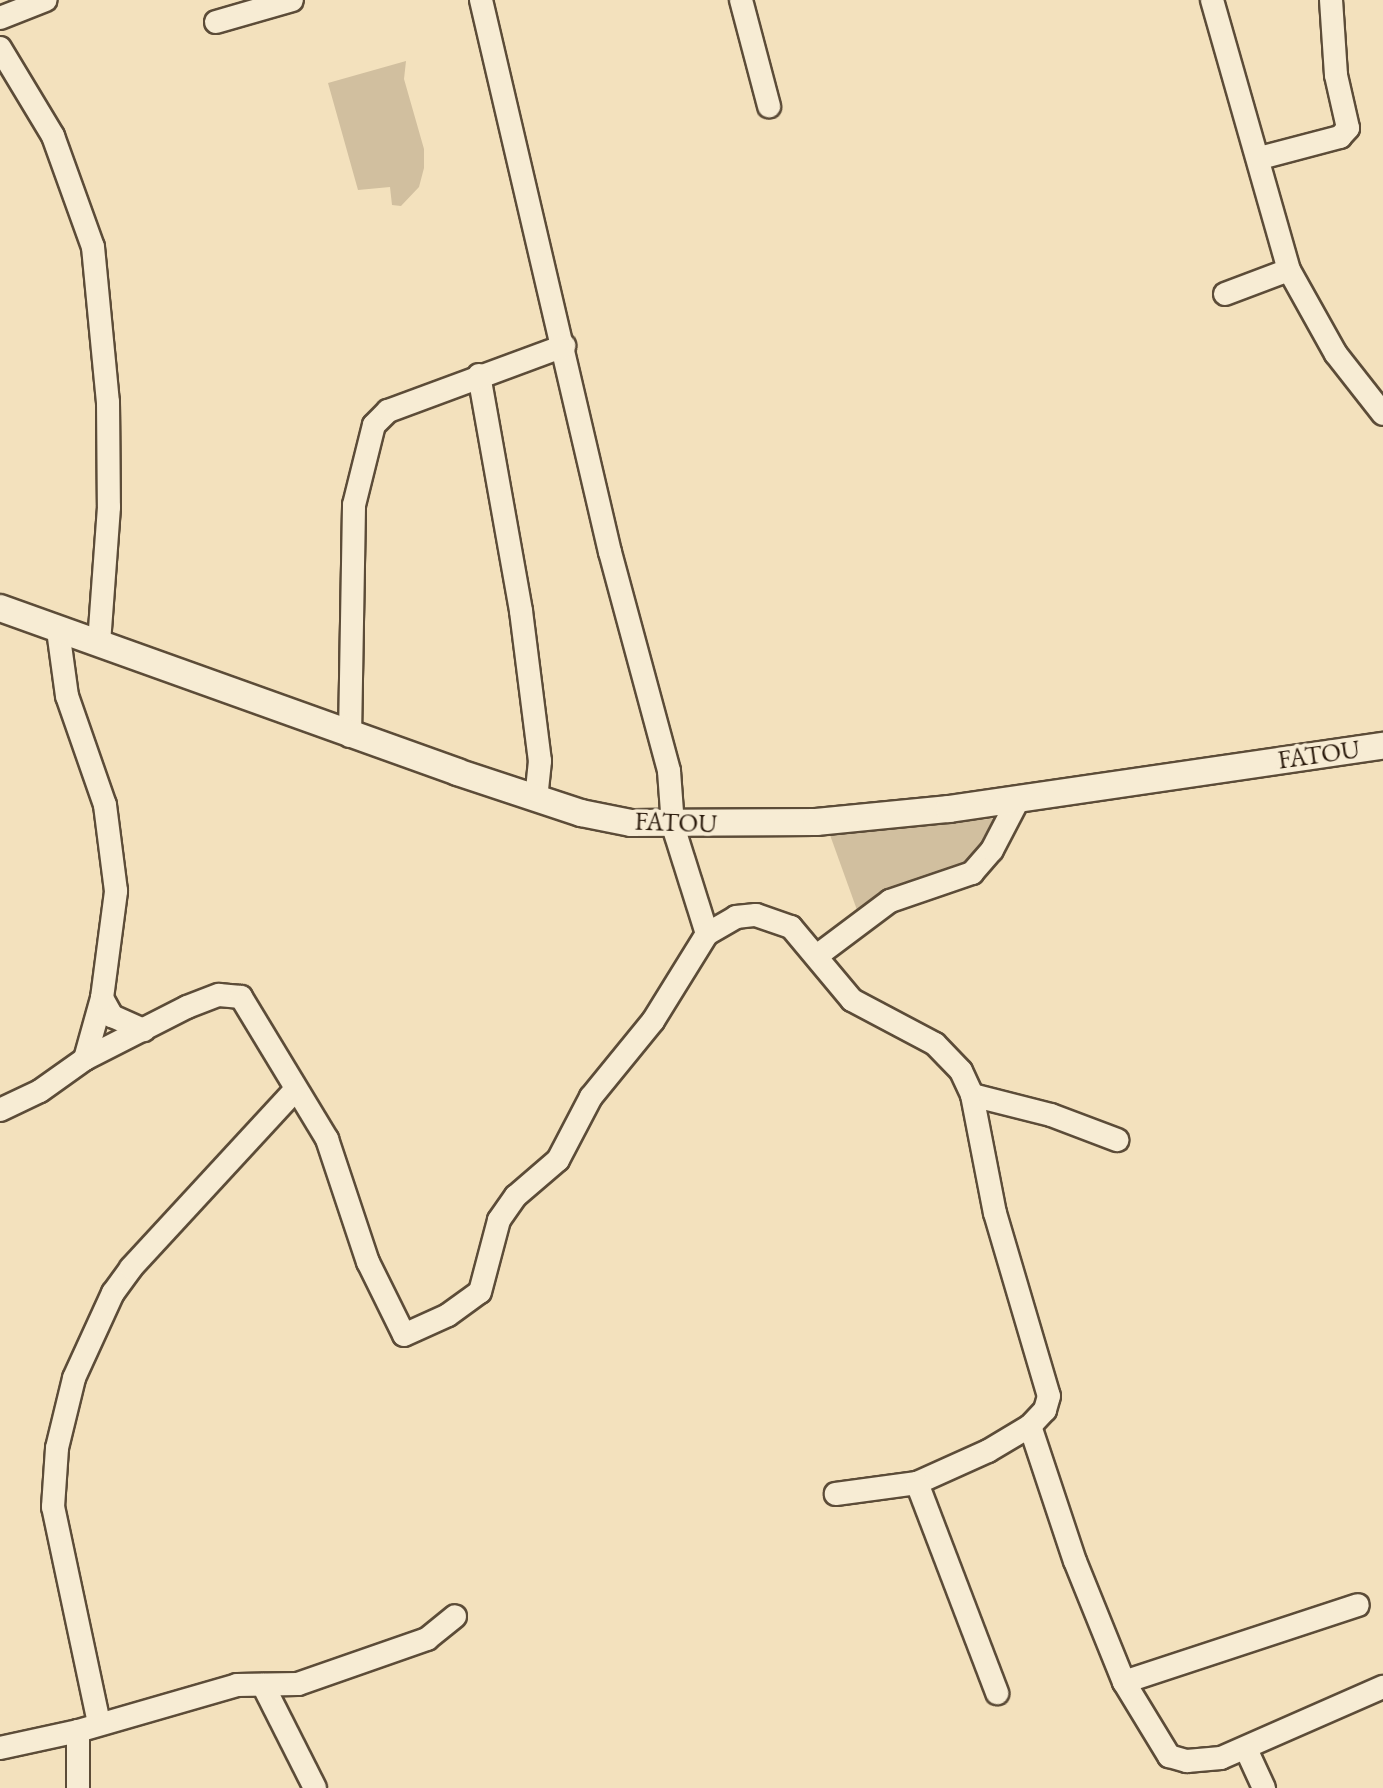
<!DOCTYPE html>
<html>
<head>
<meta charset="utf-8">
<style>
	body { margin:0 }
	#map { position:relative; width:1383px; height:1788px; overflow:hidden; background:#f3e1bd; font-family:"EB Garamond",serif }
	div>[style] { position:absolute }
	.green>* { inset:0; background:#d1bf9f }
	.roads { filter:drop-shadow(2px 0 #5c4c38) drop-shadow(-2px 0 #5c4c38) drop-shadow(0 2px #5c4c38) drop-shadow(0 -2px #5c4c38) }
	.minor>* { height:22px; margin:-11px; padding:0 11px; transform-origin:11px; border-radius:11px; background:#f7ecd4 }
	.tertiary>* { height:26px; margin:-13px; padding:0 13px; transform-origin:13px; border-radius:13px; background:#f7ecd4 }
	span { translate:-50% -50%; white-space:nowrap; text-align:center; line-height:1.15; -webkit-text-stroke:7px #f7ecd4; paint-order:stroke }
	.street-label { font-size:26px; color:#2a1a0c }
</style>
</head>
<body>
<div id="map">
	<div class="green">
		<i style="clip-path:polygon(406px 61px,404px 79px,424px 149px,424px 168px,419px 187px,401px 206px,392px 205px,390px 187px,358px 190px,328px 83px)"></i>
		<i style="clip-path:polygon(1000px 818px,991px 854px,857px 910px,830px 835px)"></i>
	</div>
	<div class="roads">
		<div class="minor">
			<i style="left:481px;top:0;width:567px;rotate:76.85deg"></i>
			<i style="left:610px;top:552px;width:227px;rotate:74.9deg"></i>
			<i style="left:669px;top:771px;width:55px;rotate:85.8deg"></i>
			<i style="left:673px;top:826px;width:113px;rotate:72.5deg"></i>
			<i style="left:741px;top:0;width:110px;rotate:75.2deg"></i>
			<i style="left:1212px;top:0;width:281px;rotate:74.1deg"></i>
			<i style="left:1289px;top:270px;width:96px;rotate:60.8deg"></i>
			<i style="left:1336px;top:354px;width:76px;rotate:51.9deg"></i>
			<i style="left:0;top:18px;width:49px;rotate:-21.4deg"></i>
			<i style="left:216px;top:22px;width:79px;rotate:-16.1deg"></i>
			<i style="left:0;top:48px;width:103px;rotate:58.9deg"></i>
			<i style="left:53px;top:136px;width:118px;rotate:70.2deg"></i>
			<i style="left:93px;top:247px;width:156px;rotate:84.5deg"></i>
			<i style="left:108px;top:402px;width:105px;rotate:89.5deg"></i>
			<i style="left:109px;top:507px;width:136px;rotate:94.2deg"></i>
			<i style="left:1260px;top:158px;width:83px;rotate:-14.7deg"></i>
			<i style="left:1340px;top:137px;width:12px;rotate:-48deg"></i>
			<i style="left:1348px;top:128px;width:54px;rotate:-102.8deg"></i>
			<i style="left:1336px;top:75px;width:75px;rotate:-93.8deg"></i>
			<i style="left:1225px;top:294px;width:68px;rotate:-20.6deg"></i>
			<i style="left:479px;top:375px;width:240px;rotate:79.9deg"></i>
			<i style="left:521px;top:611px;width:151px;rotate:82.8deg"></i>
			<i style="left:540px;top:761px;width:37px;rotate:96deg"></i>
			<i style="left:350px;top:736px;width:231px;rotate:-89deg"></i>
			<i style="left:354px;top:505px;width:82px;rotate:-76deg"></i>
			<i style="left:374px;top:425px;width:20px;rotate:-45deg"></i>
			<i style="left:388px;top:411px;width:188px;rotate:-20.3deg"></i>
			<i style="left:818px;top:955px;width:90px;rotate:-36.9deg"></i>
			<i style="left:890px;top:901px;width:87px;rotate:-18.9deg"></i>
			<i style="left:972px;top:873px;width:30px;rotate:-49deg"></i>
			<i style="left:992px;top:850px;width:56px;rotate:-62.5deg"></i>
			<i style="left:102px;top:998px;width:21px;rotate:61deg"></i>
			<i style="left:112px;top:1016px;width:35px;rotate:24deg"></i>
			<i style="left:85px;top:1059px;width:114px;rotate:-27deg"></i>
			<i style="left:187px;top:1007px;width:34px;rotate:-21deg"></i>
			<i style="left:219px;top:995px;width:22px;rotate:5deg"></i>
			<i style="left:241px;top:997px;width:166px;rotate:58.8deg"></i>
			<i style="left:327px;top:1139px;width:130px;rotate:71.6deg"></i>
			<i style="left:368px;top:1262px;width:81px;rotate:63.7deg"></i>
			<i style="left:404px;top:1335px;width:48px;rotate:-24.4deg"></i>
			<i style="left:448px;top:1315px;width:39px;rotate:-36deg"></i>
			<i style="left:480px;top:1292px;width:74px;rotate:-75.2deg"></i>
			<i style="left:499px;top:1220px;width:29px;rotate:-55deg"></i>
			<i style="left:516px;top:1196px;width:55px;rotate:-40.6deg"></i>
			<i style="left:558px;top:1160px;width:71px;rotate:-62.4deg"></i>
			<i style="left:591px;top:1097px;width:98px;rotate:-50.8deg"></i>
			<i style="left:653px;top:1021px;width:102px;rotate:-58.2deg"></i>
			<i style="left:707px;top:934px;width:34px;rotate:-30deg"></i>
			<i style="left:736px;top:917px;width:20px;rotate:-6deg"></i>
			<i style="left:756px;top:915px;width:37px;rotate:19deg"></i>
			<i style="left:791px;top:927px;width:95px;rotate:50.1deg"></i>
			<i style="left:852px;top:1000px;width:94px;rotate:27.9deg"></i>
			<i style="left:935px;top:1044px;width:37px;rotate:46deg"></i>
			<i style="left:961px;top:1071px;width:26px;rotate:65deg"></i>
			<i style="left:972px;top:1095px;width:120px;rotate:79deg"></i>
			<i style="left:995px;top:1213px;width:191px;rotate:73.6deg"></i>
			<i style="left:1049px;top:1396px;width:15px;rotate:106deg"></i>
			<i style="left:1045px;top:1410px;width:22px;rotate:133deg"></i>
			<i style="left:1030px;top:1426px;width:49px;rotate:149.2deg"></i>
			<i style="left:988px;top:1451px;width:78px;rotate:155.7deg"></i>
			<i style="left:917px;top:1483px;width:82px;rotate:172.3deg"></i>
			<i style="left:972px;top:1095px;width:81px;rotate:14.2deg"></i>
			<i style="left:1051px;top:1115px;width:71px;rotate:20.7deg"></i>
			<i style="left:0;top:1110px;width:44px;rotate:-25.4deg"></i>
			<i style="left:40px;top:1091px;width:55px;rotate:-35.4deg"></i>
			<i style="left:85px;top:1059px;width:63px;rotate:-74.4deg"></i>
			<i style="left:102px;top:998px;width:108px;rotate:-82.5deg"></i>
			<i style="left:116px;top:891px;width:87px;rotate:-97.3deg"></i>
			<i style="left:105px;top:805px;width:115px;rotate:-109.2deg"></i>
			<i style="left:67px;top:696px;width:67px;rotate:-97.8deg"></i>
			<i style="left:1030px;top:1426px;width:142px;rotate:71.6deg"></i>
			<i style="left:1075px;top:1561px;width:131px;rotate:68deg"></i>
			<i style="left:1124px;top:1682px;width:87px;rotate:58.7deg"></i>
			<i style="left:1169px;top:1756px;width:19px;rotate:16deg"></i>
			<i style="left:1187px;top:1761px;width:34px;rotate:-5deg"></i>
			<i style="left:1221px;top:1758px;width:177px;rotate:-23.7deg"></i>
			<i style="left:917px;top:1483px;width:225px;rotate:69.1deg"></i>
			<i style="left:1124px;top:1682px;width:246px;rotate:-18.2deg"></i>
			<i style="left:263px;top:1685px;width:115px;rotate:63.2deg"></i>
			<i style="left:99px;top:1723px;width:221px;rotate:-102deg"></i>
			<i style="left:53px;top:1507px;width:59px;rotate:-86.1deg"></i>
			<i style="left:57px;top:1448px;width:72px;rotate:-76.3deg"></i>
			<i style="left:74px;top:1378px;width:94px;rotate:-65.4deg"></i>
			<i style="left:113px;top:1293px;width:31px;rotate:-54deg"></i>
			<i style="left:131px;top:1268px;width:242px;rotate:-47.3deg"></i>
			<i style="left:0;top:1748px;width:80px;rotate:-12.3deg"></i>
			<i style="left:1246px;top:1749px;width:43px;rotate:65.2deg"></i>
			<i style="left:78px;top:1788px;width:57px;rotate:-90deg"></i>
			<i style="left:78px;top:1731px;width:166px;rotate:-16.1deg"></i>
			<i style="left:237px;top:1685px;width:61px;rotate:-0.9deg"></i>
			<i style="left:298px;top:1684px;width:137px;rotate:-19.2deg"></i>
			<i style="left:427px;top:1639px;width:36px;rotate:-39deg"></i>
		</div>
		<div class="tertiary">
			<i style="left:0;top:608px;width:486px;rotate:19.7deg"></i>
			<i style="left:457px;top:772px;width:131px;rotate:18.3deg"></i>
			<i style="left:581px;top:813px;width:51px;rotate:11.3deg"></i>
			<i style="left:631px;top:823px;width:185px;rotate:-0.3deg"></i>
			<i style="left:816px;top:822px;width:134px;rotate:-5.6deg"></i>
			<i style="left:949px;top:809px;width:439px;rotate:-8.3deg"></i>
		</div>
	</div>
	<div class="street-label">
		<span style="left:1319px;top:755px;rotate:-8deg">FATOU</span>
		<span style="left:676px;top:823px;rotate:2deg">FATOU</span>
	</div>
</div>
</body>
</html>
